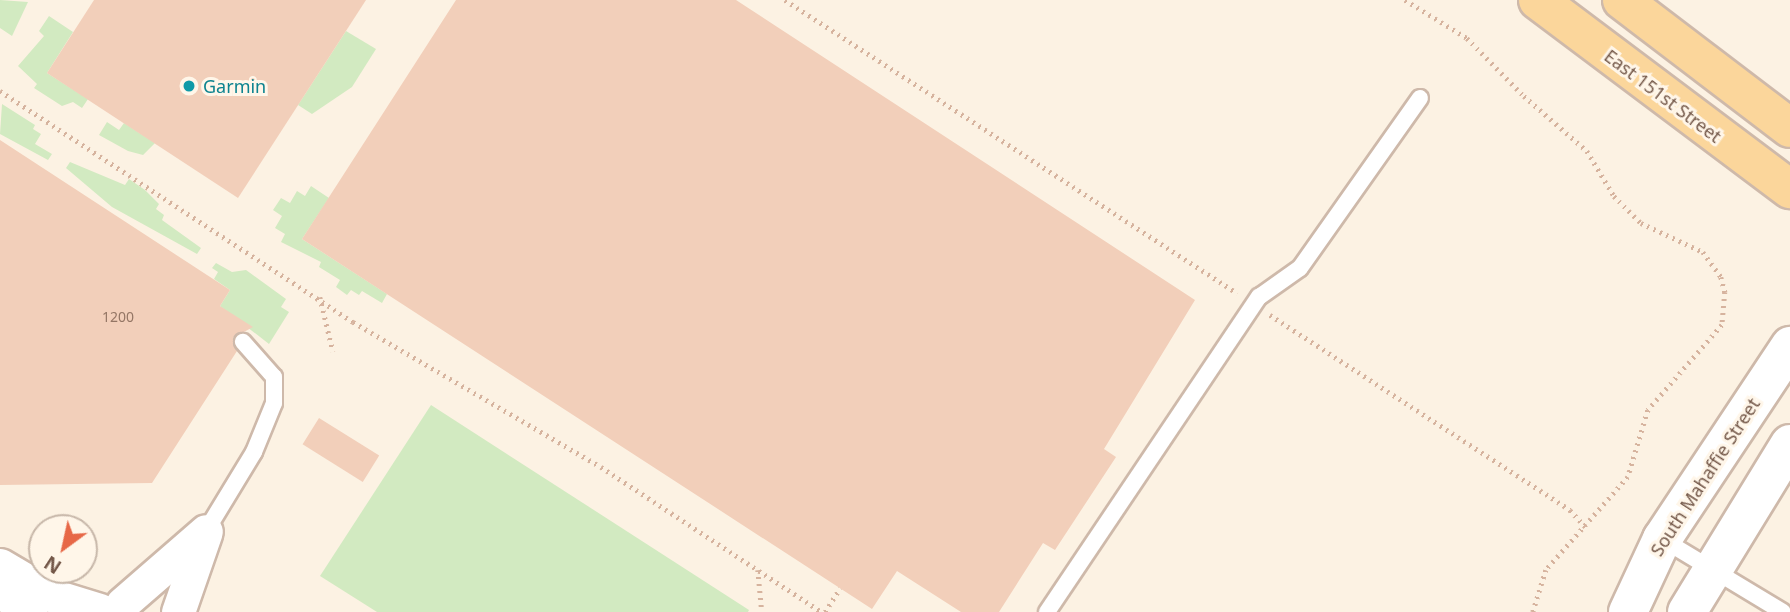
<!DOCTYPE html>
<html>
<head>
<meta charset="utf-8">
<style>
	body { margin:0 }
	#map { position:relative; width:1790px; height:612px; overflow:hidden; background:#fcf2e3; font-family:"Noto Sans",sans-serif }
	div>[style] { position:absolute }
	.green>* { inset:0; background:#d2eac1 }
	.building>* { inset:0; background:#f2cfba; transform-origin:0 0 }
	.path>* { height:4.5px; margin-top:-2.25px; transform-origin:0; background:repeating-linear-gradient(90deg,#d6b39e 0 2px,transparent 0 7px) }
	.roads { filter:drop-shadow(2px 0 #ceb9aa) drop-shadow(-2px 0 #ceb9aa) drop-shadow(0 2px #ceb9aa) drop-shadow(0 -2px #ceb9aa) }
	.service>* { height:16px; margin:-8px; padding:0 8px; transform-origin:8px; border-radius:8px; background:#fff }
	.minor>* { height:33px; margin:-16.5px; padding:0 16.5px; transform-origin:16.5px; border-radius:16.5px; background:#fff }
	.tertiary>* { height:38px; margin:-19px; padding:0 19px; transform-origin:19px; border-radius:19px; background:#fff }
	.primary>* { height:38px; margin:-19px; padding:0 19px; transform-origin:19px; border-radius:19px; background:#fbd69b }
	.dots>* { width:19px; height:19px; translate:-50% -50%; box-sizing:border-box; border:4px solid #fff6e9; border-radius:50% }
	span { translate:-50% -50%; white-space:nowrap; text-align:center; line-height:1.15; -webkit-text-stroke:6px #fff6e9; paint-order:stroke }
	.number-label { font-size:14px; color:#947665 }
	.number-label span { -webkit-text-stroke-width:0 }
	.culture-label { font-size:18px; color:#0d838f }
	.left { translate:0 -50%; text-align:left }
	.street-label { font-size:18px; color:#745849 }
	.north { position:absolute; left:28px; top:514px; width:70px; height:70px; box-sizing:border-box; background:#fff6e9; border:2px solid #c7b7a9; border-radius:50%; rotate:213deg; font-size:19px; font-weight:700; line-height:28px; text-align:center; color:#745849 }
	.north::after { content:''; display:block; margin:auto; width:24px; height:32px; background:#e76847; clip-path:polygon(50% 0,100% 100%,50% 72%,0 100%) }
</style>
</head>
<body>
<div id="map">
	<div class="green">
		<i style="clip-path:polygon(0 0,28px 2px,12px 36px,0 28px)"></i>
		<i style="clip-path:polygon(49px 16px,73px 32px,47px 73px,88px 99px,82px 108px,73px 102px,62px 106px,34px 88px,37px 84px,18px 66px,44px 36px,39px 31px)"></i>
		<i style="clip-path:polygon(346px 31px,376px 49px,352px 87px,312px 114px,298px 105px)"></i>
		<i style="clip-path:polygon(2px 104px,35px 125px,33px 129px,41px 134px,35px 144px,52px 154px,48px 160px,0 134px)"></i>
		<i style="clip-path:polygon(107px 122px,119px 130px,124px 123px,155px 143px,143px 155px,128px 151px,99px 135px)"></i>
		<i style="clip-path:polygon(70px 162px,125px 185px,129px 179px,145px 190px,159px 204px,156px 209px,164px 215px,162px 220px,201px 248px,197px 254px,112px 207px,66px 168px)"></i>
		<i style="clip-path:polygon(311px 186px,329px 198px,302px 239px,387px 294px,382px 303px,362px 291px,359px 295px,351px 290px,347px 295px,336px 287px,340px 280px,319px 267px,321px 262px,281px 242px,285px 234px,275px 228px,282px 216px,273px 210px,281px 198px,290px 203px,297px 191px,305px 196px)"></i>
		<i style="clip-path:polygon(216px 263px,232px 272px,246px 270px,286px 299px,281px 307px,289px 312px,269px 344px,220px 306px,230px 290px,214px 279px,218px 272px,212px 268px)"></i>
		<i style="clip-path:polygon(431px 405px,749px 610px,748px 612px,377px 612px,320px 576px)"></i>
	</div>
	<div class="building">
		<i style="clip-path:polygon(94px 0,366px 0,238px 198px,47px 73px)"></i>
		<i style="clip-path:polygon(456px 0,736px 0,1195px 300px,1104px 449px,1116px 457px,1055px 550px,1043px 543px,999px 612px,961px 612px,897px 571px,872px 609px,302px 239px)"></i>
		<i style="clip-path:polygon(0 140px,230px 290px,220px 306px,253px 327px,233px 338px,237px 351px,152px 483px,0 485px)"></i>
		<i style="left:319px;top:418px;width:71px;height:31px;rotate:32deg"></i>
	</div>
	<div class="path">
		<i style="left:785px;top:0;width:539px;rotate:32.95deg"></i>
		<i style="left:1405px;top:0;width:73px;rotate:31.5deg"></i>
		<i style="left:1467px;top:38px;width:81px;rotate:45.5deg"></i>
		<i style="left:1524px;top:96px;width:84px;rotate:41.1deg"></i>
		<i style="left:1587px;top:151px;width:52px;rotate:59deg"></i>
		<i style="left:1614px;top:196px;width:38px;rotate:45deg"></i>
		<i style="left:1641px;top:223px;width:68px;rotate:25.1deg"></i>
		<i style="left:1703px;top:252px;width:31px;rotate:54deg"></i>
		<i style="left:1721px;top:277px;width:16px;rotate:75deg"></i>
		<i style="left:1725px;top:292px;width:33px;rotate:95deg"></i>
		<i style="left:1722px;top:325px;width:113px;rotate:131deg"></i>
		<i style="left:1648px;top:410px;width:70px;rotate:106.6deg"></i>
		<i style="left:1628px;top:477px;width:124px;rotate:131.4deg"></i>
		<i style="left:1546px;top:570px;width:44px;rotate:107.2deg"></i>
		<i style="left:0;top:91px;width:422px;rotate:33.2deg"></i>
		<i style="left:353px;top:322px;width:287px;rotate:30.3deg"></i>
		<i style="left:601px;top:467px;width:264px;rotate:33.3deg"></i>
		<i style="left:320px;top:297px;width:56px;rotate:76.5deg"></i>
		<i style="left:1270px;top:315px;width:358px;rotate:33deg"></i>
		<i style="left:1570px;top:510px;width:23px;rotate:47deg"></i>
		<i style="left:758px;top:570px;width:42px;rotate:84.6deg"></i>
		<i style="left:825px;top:612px;width:28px;rotate:-58deg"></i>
	</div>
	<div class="roads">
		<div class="service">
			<i style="left:206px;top:531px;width:92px;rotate:-58.7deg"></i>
			<i style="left:254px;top:452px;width:53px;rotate:-67.8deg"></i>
			<i style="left:274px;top:403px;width:26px;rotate:-90deg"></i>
			<i style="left:274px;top:377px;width:47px;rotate:-131.5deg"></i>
			<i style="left:1662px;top:539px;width:141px;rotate:31.1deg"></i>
			<i style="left:1047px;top:612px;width:380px;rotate:-56.1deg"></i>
			<i style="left:1259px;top:297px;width:50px;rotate:-35.3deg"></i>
			<i style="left:1300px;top:268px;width:208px;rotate:-54.8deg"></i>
		</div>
		<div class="minor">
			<i style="left:0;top:565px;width:59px;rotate:30.5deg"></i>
			<i style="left:51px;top:595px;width:51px;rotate:17deg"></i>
			<i style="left:0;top:591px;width:37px;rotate:35deg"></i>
			<i style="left:122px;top:604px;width:111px;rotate:-41deg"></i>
			<i style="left:178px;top:612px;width:83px;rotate:-70.9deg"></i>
		</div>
		<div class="tertiary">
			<i style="left:1628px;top:612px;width:81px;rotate:-65deg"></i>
			<i style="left:1662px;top:539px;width:232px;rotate:-56.4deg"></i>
			<i style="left:1687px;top:612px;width:197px;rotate:-58.5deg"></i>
		</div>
		<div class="primary">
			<i style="left:1538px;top:0;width:315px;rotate:36.9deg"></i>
			<i style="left:1622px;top:0;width:211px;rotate:37.3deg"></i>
		</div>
	</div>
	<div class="dots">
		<i style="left:189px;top:86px;background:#0f9aa8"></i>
	</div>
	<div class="number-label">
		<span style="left:118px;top:317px">1200</span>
	</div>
	<div class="culture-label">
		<span class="left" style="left:203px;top:86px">Garmin</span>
	</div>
	<div class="street-label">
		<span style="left:1663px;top:96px;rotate:37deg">East 151st Street</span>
		<span style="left:1705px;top:477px;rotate:-57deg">South Mahaffie Street</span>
	</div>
	<div class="north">N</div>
</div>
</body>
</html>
